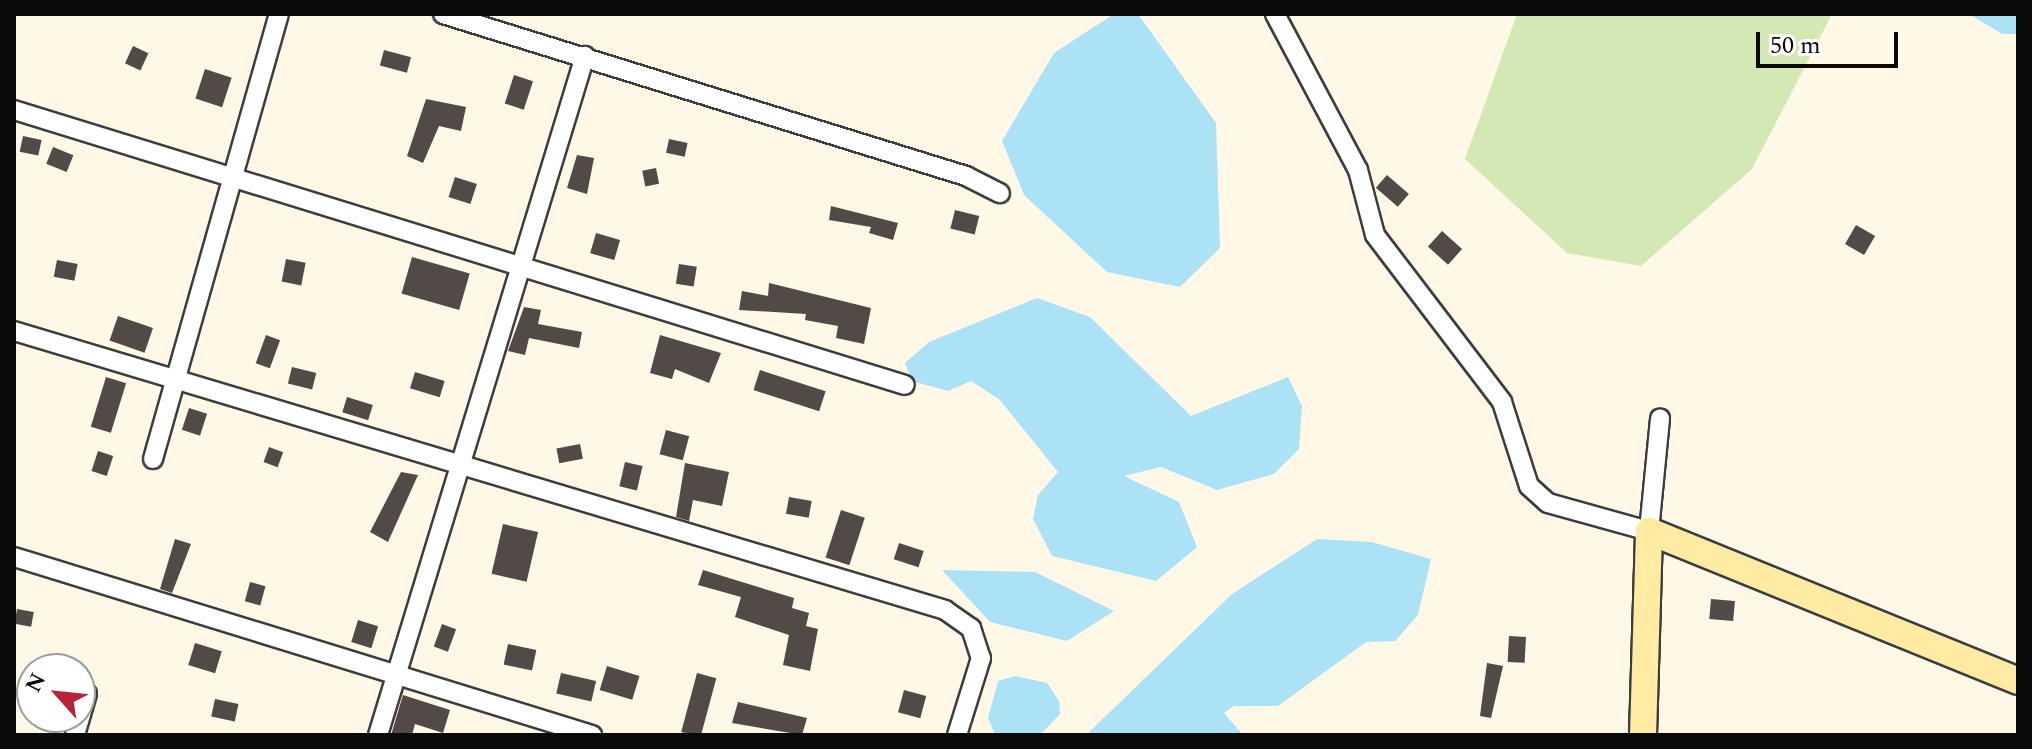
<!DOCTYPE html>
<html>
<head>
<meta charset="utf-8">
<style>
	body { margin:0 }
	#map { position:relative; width:2032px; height:749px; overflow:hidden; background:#fff8e7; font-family:Spectral,serif }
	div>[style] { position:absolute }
	.green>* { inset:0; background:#d3e8b2 }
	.water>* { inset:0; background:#ace2f6 }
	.building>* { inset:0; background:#524a46; transform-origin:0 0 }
	.roads { filter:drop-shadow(2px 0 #3d3d3d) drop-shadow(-2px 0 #3d3d3d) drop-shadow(0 2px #3d3d3d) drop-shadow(0 -2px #3d3d3d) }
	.street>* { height:18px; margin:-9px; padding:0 9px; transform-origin:9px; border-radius:9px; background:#fff }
	.secondary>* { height:26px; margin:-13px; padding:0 13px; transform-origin:13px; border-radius:13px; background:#ffeba2 }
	span { translate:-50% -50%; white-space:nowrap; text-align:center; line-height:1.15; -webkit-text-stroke:8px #fff; paint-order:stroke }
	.frame { position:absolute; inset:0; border:16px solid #0a0a0a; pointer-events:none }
	.north { position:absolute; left:16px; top:653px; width:80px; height:80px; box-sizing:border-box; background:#fff; border:2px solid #9d9d9d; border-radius:50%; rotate:297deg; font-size:22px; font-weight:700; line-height:32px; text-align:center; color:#0a0a0a }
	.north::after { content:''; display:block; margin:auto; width:28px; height:36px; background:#b8233a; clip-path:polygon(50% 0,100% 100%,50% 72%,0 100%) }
	.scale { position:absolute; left:1756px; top:32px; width:142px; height:36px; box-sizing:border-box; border:4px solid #0a0a0a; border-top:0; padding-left:10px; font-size:24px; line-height:28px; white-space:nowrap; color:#0a0a0a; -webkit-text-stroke:6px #fff; paint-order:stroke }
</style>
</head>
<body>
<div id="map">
	<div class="green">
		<i style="clip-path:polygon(1517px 14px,1832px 14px,1752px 169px,1641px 266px,1567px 253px,1465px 159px)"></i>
	</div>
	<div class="water">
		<i style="clip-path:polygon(1114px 14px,1138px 14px,1216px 123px,1220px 248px,1180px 287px,1107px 272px,1024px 195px,1002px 141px,1054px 53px)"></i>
		<i style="clip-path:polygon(1969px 14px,2018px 14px,2018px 34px,2002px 34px)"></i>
		<i style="clip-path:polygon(1037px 298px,1090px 317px,1191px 416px,1288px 377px,1302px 406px,1299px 449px,1274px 474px,1217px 490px,1161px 467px,1124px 476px,1179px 502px,1197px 547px,1156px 581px,1052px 556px,1033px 519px,1038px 495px,1058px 472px,999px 399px,971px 381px,948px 391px,912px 381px,905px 363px,929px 342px)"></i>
		<i style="clip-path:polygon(1317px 539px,1372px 542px,1431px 559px,1418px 615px,1395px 641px,1366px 642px,1278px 706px,1234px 706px,1224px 713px,1243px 735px,1086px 735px,1232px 594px)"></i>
		<i style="clip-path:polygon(942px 570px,1035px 572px,1114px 611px,1067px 641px,990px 622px)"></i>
		<i style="clip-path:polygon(1015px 676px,1047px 683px,1059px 701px,1060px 714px,1040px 735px,995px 735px,988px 718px,998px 681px)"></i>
	</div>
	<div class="building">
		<i style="left:133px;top:46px;width:17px;height:19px;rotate:25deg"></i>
		<i style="left:384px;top:50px;width:28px;height:16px;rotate:15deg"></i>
		<i style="left:205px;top:69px;width:28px;height:31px;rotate:18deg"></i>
		<i style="left:514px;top:75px;width:20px;height:30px;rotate:18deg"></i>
		<i style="clip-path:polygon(426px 99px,466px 107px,461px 131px,439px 126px,423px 163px,407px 156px)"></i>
		<i style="left:23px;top:136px;width:19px;height:16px;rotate:12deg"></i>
		<i style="left:669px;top:139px;width:19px;height:14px;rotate:12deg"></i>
		<i style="left:53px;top:147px;width:22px;height:18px;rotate:22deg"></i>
		<i style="clip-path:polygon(577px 155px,594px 158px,587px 194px,567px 188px)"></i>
		<i style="left:656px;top:168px;width:16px;height:14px;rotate:79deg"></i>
		<i style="left:1387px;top:175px;width:29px;height:17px;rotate:41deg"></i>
		<i style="left:455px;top:177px;width:23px;height:21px;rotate:18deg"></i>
		<i style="clip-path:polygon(831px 206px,898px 223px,893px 240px,869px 233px,871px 227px,829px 220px)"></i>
		<i style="left:955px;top:210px;width:25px;height:19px;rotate:14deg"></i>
		<i style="left:1856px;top:225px;width:22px;height:22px;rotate:30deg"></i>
		<i style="left:1442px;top:231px;width:27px;height:21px;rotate:42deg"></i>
		<i style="left:596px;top:233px;width:25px;height:21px;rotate:16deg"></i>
		<i style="left:412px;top:257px;width:60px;height:38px;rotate:16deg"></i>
		<i style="left:286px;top:259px;width:20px;height:23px;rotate:11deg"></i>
		<i style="left:57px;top:260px;width:21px;height:17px;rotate:11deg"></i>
		<i style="left:679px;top:264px;width:18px;height:20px;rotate:9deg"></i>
		<i style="clip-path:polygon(769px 283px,871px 308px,864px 344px,836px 338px,838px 326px,805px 320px,806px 314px,739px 310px,742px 291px,768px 296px)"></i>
		<i style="clip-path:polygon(524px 307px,541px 310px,538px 324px,582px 332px,579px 348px,529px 338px,525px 355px,508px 351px)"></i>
		<i style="left:118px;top:316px;width:37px;height:26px;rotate:19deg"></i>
		<i style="left:266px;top:335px;width:15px;height:30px;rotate:20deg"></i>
		<i style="clip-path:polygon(660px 335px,721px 353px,709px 383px,675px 369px,672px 379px,650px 373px)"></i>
		<i style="left:292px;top:367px;width:25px;height:17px;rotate:14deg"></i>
		<i style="left:760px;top:370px;width:69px;height:21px;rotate:18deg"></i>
		<i style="left:415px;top:372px;width:31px;height:17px;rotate:17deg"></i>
		<i style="left:106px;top:377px;width:21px;height:52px;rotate:17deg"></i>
		<i style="left:347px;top:397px;width:27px;height:16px;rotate:17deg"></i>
		<i style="left:189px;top:408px;width:19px;height:23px;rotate:18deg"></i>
		<i style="left:666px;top:430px;width:24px;height:25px;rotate:15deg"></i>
		<i style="left:580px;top:444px;width:15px;height:24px;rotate:79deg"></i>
		<i style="left:269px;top:447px;width:15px;height:16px;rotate:20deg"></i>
		<i style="left:98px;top:451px;width:16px;height:21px;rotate:18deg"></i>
		<i style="left:625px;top:462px;width:18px;height:25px;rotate:13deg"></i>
		<i style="clip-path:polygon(685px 463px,729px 472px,722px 506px,693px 500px,689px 521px,676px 517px)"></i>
		<i style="clip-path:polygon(401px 472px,418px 475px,388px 542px,370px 532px)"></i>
		<i style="left:789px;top:497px;width:23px;height:17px;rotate:10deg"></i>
		<i style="left:841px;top:510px;width:25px;height:50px;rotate:18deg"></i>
		<i style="left:503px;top:524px;width:36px;height:51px;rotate:13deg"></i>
		<i style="clip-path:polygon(175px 539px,191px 544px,172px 593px,160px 589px)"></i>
		<i style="left:899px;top:543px;width:26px;height:17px;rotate:18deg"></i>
		<i style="clip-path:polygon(703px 570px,794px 598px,792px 608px,809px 613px,806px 626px,818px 629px,810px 671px,783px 665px,789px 635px,735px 617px,741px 597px,698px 585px)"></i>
		<i style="left:250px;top:582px;width:16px;height:20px;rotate:15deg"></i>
		<i style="left:1711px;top:599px;width:24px;height:20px;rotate:5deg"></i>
		<i style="left:17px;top:609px;width:17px;height:15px;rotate:10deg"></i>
		<i style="left:358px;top:620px;width:21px;height:23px;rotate:17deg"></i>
		<i style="left:442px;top:624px;width:15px;height:24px;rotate:20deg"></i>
		<i style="left:1509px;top:636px;width:17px;height:26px;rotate:3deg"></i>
		<i style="left:195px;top:643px;width:28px;height:23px;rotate:17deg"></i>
		<i style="left:508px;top:644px;width:29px;height:21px;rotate:12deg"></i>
		<i style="clip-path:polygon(1487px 663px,1503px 666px,1491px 718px,1480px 716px)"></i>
		<i style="left:607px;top:666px;width:34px;height:25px;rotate:17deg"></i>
		<i style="left:561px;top:673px;width:36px;height:21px;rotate:13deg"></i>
		<i style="left:697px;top:673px;width:20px;height:61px;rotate:15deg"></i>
		<i style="left:904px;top:690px;width:23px;height:23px;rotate:15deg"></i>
		<i style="clip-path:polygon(403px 695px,450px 710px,443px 733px,415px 724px,412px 735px,391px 735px)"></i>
		<i style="left:215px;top:699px;width:24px;height:18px;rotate:12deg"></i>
		<i style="clip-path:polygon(738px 702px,807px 718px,802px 735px,732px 723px)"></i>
	</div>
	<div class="roads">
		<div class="street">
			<i style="left:443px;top:14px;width:548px;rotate:17.21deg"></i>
			<i style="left:966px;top:176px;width:38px;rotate:27deg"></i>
			<i style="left:1275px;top:14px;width:177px;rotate:62deg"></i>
			<i style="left:1358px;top:170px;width:67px;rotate:75.3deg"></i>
			<i style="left:1375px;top:235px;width:210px;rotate:52.7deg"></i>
			<i style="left:1502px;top:402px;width:88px;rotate:72.2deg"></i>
			<i style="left:1529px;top:486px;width:25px;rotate:42deg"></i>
			<i style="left:1548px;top:503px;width:105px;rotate:15.5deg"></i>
			<i style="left:1649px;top:531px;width:113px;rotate:-84.4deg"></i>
			<i style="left:14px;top:110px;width:932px;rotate:17.15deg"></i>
			<i style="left:14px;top:331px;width:972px;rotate:16.68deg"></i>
			<i style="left:945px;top:610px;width:32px;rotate:35deg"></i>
			<i style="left:971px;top:628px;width:32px;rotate:72deg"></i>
			<i style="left:981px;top:658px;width:81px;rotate:107.3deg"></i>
			<i style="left:153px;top:459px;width:462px;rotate:-74.2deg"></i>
			<i style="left:14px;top:557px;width:605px;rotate:17.12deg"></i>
			<i style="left:75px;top:735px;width:43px;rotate:-73.7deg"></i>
			<i style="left:378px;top:735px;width:710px;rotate:-73.05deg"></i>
		</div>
		<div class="secondary">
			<i style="left:1643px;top:735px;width:204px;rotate:-88.3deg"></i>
			<i style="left:1649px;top:531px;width:398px;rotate:22.1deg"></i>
		</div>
	</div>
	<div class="frame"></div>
	<div class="north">N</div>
	<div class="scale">50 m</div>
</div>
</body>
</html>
